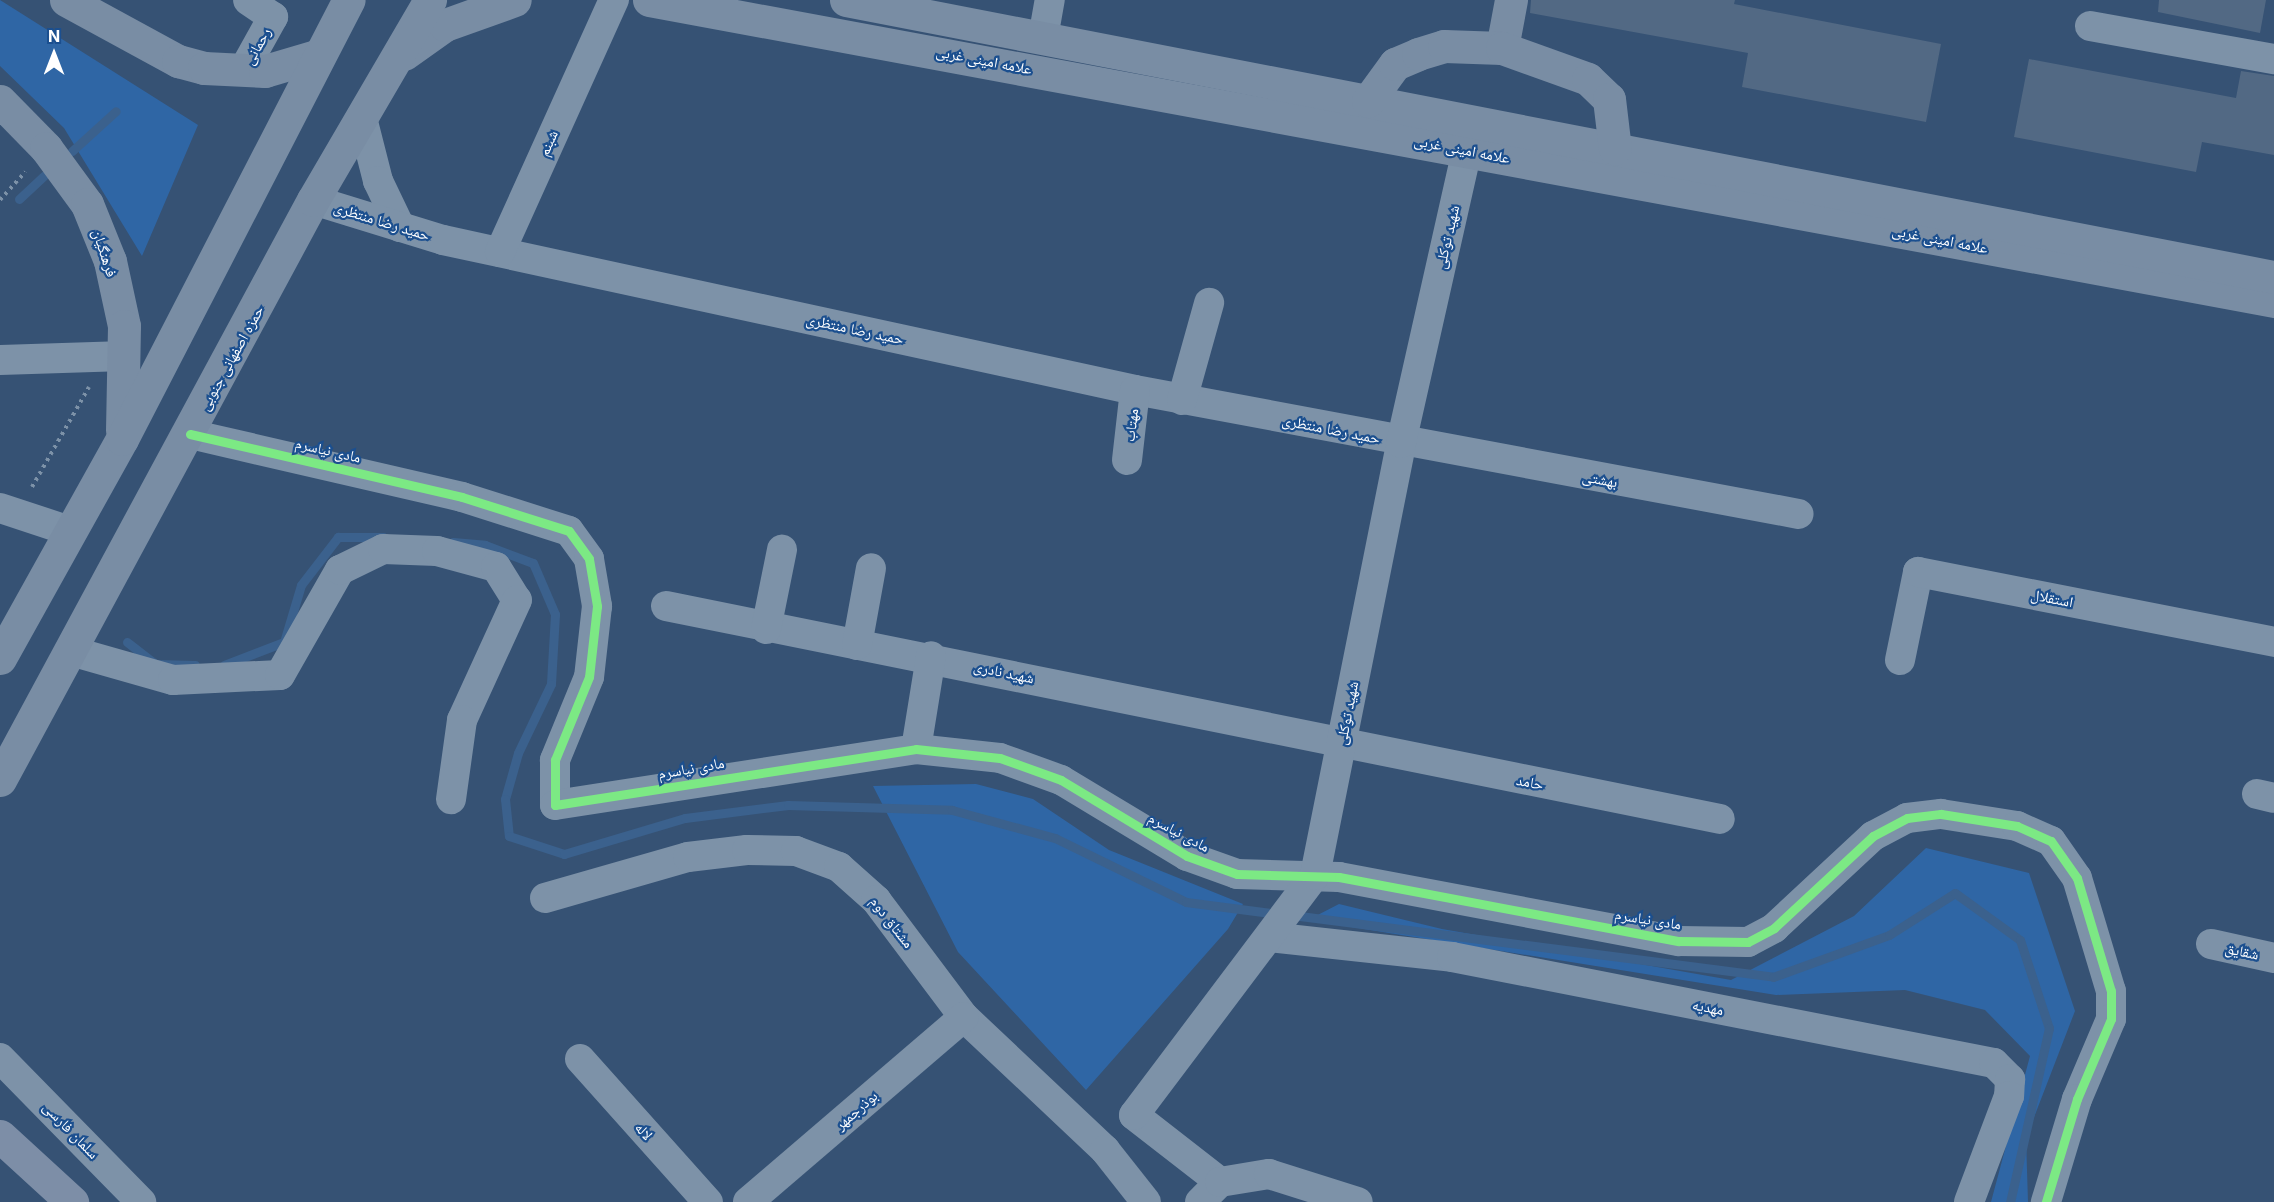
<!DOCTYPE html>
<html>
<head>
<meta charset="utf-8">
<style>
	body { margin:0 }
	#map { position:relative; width:2274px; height:1202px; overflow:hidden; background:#365274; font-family:Inter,"Noto Naskh Arabic",sans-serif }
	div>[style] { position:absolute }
	.green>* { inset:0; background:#2f66a5 }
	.stream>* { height:9px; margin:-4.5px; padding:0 4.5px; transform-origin:4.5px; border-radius:4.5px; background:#3b618d }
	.building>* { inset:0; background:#526984 }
	.path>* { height:4px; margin-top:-2px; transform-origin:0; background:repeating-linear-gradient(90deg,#7d92a8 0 3px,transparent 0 7.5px) }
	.street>* { height:30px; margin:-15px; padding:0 15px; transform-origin:15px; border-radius:15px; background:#7d92a8 }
	.secondary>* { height:33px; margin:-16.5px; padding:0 16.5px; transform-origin:16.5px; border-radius:16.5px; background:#798da4 }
	.primary>* { height:33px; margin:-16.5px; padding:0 16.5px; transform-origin:16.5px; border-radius:16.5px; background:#7d8ea7 }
	.cycleway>* { height:9px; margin:-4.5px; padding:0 4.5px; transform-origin:4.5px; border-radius:4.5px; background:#7ce984 }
	span { translate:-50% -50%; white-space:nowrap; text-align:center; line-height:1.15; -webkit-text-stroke:4.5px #1b4f8f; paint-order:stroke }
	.street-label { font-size:15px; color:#fff }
	.north { position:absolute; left:24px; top:24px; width:60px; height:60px; -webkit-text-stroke:4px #1b4f8f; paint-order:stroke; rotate:0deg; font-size:16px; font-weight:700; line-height:24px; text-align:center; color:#fff }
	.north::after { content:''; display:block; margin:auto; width:21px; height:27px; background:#fff; clip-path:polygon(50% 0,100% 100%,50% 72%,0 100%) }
</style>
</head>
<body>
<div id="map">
	<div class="green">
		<i style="clip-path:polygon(0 0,198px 125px,142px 256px,64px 128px,0 66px)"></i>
		<i style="clip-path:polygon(976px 784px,1033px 799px,1109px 850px,1243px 904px,1228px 929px,1086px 1090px,958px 952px,873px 786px)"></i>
		<i style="clip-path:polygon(1926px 848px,2029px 873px,2075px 1011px,2026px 1138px,2028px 1202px,1991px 1202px,2030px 1056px,1985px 1010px,1905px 990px,1776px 995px,1308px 920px,1339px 904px,1442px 929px,1731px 980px,1854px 916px)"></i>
	</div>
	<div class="stream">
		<i style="left:72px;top:151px;width:59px;rotate:-42.3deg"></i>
		<i style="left:19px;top:199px;width:34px;rotate:-43deg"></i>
		<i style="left:453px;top:542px;width:32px;rotate:5deg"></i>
		<i style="left:485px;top:545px;width:51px;rotate:20.6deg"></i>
		<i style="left:533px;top:563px;width:56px;rotate:66.7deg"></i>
		<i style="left:555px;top:614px;width:70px;rotate:93.3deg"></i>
		<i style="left:551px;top:684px;width:76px;rotate:115.6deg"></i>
		<i style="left:518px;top:753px;width:48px;rotate:105.8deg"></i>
		<i style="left:505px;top:799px;width:37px;rotate:84deg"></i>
		<i style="left:509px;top:836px;width:58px;rotate:18.1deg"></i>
		<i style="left:564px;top:854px;width:126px;rotate:-16.6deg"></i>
		<i style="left:685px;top:818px;width:104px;rotate:-7.2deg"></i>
		<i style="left:788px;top:805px;width:164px;rotate:1.7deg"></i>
		<i style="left:952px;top:810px;width:107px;rotate:15.2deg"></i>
		<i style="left:1055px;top:838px;width:146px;rotate:26deg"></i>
		<i style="left:1186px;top:902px;width:93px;rotate:7.4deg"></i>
		<i style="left:127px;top:642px;width:36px;rotate:38deg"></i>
		<i style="left:155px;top:664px;width:40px;rotate:1.4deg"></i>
		<i style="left:224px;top:665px;width:64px;rotate:-21deg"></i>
		<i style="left:284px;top:642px;width:59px;rotate:-73.4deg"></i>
		<i style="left:301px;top:585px;width:61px;rotate:-52.4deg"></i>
		<i style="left:338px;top:537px;width:45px"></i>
		<i style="left:1292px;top:915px;width:485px;rotate:7.3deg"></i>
		<i style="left:1773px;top:977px;width:123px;rotate:-19.9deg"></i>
		<i style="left:1889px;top:935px;width:78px;rotate:-32.5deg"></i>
		<i style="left:1955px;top:893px;width:80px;rotate:35.9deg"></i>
		<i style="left:2020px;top:940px;width:93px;rotate:71.8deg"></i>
		<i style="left:2049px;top:1028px;width:178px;rotate:102.6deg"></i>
	</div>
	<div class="building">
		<i style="clip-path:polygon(1531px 0,1735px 0,1734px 4px,1941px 44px,1926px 122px,1742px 87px,1748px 53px,1530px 13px)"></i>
		<i style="clip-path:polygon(2159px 0,2266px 0,2260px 33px,2158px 12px)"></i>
		<i style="clip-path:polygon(2029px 59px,2236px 98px,2241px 71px,2274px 76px,2274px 155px,2202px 142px,2196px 172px,2014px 137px)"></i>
	</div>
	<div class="path">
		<i style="left:0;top:200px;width:38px;rotate:-48deg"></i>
		<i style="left:32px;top:487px;width:115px;rotate:-60.3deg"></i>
	</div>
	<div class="street">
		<i style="left:2090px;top:26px;width:187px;rotate:10.2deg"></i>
		<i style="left:1043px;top:38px;width:39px;rotate:-80deg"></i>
		<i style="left:243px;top:71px;width:62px;rotate:-60.9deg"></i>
		<i style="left:273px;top:17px;width:30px;rotate:-146deg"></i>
		<i style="left:362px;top:118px;width:65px;rotate:75.7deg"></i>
		<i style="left:378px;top:181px;width:51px;rotate:64.4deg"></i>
		<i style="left:313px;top:200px;width:136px;rotate:17.1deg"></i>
		<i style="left:443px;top:240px;width:708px;rotate:12.23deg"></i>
		<i style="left:1135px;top:390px;width:675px;rotate:10.58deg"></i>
		<i style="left:500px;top:252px;width:277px;rotate:-65.7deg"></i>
		<i style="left:0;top:360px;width:125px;rotate:-1.8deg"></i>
		<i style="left:1182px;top:400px;width:101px;rotate:-74.4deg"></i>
		<i style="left:190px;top:434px;width:279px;rotate:13deg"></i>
		<i style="left:462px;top:497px;width:112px;rotate:17.6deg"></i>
		<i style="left:569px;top:531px;width:34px;rotate:54deg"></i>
		<i style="left:589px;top:559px;width:48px;rotate:80.3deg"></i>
		<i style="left:597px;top:606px;width:71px;rotate:96.4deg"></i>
		<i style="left:589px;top:677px;width:90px;rotate:112.3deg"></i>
		<i style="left:555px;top:760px;width:45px;rotate:90deg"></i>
		<i style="left:555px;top:805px;width:365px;rotate:-8.8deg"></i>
		<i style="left:916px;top:749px;width:84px;rotate:6.1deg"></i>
		<i style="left:1000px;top:758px;width:65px;rotate:19.8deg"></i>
		<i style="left:1061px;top:780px;width:147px;rotate:31.1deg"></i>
		<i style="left:1187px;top:856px;width:53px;rotate:19.8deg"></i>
		<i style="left:1237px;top:874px;width:102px;rotate:1.7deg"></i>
		<i style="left:1339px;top:877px;width:346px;rotate:10.7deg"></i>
		<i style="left:1679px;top:941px;width:69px;rotate:0.8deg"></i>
		<i style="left:1748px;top:942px;width:30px;rotate:-28deg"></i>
		<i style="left:1774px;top:928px;width:135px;rotate:-42.9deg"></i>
		<i style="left:1873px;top:836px;width:38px;rotate:-28deg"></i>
		<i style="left:1907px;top:818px;width:34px;rotate:-7deg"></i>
		<i style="left:1941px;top:814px;width:77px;rotate:9deg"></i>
		<i style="left:2017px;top:826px;width:37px;rotate:24deg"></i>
		<i style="left:2051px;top:841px;width:45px;rotate:54.9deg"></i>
		<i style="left:2077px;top:878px;width:118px;rotate:73.3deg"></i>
		<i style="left:2111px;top:991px;width:28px;rotate:90deg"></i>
		<i style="left:2111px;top:1019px;width:87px;rotate:113deg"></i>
		<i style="left:2077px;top:1099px;width:108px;rotate:106.8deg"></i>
		<i style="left:1127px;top:460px;width:70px;rotate:-83.5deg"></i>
		<i style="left:0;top:508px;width:71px;rotate:18.2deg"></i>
		<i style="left:666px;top:606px;width:1075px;rotate:11.42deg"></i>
		<i style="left:766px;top:629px;width:81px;rotate:-78.6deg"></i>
		<i style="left:857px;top:645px;width:78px;rotate:-79.7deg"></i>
		<i style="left:71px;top:651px;width:106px;rotate:15.9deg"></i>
		<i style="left:173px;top:680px;width:107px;rotate:-2.7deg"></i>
		<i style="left:280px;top:675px;width:121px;rotate:-60.3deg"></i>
		<i style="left:340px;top:570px;width:48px;rotate:-26deg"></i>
		<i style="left:383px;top:549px;width:54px;rotate:2.1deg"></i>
		<i style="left:437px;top:551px;width:61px;rotate:15.2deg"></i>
		<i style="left:496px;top:567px;width:39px;rotate:58deg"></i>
		<i style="left:517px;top:600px;width:132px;rotate:114.6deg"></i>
		<i style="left:462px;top:720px;width:80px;rotate:97.9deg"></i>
		<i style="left:1900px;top:660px;width:90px;rotate:-78.4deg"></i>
		<i style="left:1918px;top:572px;width:363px;rotate:11.1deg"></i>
		<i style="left:916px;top:749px;width:94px;rotate:-80.8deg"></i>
		<i style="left:2257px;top:794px;width:17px;rotate:13deg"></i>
		<i style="left:545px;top:898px;width:149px;rotate:-16deg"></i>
		<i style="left:688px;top:857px;width:59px;rotate:-6.8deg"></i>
		<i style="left:747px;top:850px;width:49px;rotate:1.2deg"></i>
		<i style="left:796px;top:851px;width:46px;rotate:20.4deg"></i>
		<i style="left:839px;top:867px;width:50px;rotate:41.7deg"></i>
		<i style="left:876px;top:900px;width:146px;rotate:53.1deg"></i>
		<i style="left:964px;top:1017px;width:194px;rotate:43.3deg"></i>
		<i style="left:1105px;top:1150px;width:66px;rotate:51.7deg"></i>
		<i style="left:1269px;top:937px;width:184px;rotate:6.2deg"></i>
		<i style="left:1452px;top:957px;width:552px;rotate:11.07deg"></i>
		<i style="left:1994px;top:1063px;width:23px;rotate:45deg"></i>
		<i style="left:2010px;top:1079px;width:17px;rotate:93deg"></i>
		<i style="left:2009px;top:1096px;width:113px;rotate:110.7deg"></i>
		<i style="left:2211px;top:944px;width:65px;rotate:12.5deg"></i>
		<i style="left:0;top:1058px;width:202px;rotate:45.6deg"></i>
		<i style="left:580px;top:1059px;width:192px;rotate:48.2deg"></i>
		<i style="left:1220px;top:1182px;width:109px;rotate:-142.1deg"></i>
		<i style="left:1134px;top:1115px;width:301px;rotate:-53deg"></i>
		<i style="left:1315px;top:875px;width:440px;rotate:-78.7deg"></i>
		<i style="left:1401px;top:443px;width:300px;rotate:-77.3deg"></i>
		<i style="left:748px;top:1202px;width:284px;rotate:-40.6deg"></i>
		<i style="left:1200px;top:1202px;width:28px;rotate:-45deg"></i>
		<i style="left:1220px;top:1182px;width:50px;rotate:-9.3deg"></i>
		<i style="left:1269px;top:1174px;width:93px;rotate:17.5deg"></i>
	</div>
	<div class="secondary">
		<i style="left:66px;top:0;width:128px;rotate:28.6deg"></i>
		<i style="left:178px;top:61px;width:27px;rotate:15deg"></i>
		<i style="left:204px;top:68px;width:61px;rotate:2.8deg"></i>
		<i style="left:265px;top:71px;width:53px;rotate:-16.4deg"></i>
		<i style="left:649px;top:0;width:1653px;rotate:10.49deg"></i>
		<i style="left:846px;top:0;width:1455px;rotate:10.98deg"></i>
		<i style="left:1502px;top:48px;width:49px;rotate:-79.4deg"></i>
		<i style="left:404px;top:54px;width:50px;rotate:-35.3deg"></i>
		<i style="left:445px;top:25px;width:74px;rotate:-19.7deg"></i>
		<i style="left:0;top:101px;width:66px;rotate:45.6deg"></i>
		<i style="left:46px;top:148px;width:69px;rotate:53.8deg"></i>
		<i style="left:87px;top:204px;width:61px;rotate:68deg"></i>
		<i style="left:110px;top:261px;width:66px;rotate:77.8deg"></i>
		<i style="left:124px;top:326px;width:104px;rotate:91.1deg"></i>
		<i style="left:1368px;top:101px;width:46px;rotate:-53.9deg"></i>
		<i style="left:1395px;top:64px;width:25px;rotate:-23deg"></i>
		<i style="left:1418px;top:54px;width:27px;rotate:-17deg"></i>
		<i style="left:1444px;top:46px;width:58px;rotate:2deg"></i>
		<i style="left:1502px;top:48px;width:91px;rotate:19.8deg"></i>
		<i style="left:1588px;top:79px;width:29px;rotate:44deg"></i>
		<i style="left:1609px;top:99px;width:50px;rotate:83.2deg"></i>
		<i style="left:0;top:658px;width:251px;rotate:-60.9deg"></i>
		<i style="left:122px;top:439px;width:494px;rotate:-62.7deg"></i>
		<i style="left:0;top:780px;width:659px;rotate:-61.65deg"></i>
		<i style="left:313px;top:200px;width:232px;rotate:-59.7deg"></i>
	</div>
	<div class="primary">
		<i style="left:0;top:1136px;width:98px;rotate:42.5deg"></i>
	</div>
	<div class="cycleway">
		<i style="left:190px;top:434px;width:279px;rotate:13deg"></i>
		<i style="left:462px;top:497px;width:112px;rotate:17.6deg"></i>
		<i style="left:569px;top:531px;width:34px;rotate:54deg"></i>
		<i style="left:589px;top:559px;width:48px;rotate:80.3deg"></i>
		<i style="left:597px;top:606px;width:71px;rotate:96.4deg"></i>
		<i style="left:589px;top:677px;width:90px;rotate:112.3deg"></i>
		<i style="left:555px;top:760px;width:45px;rotate:90deg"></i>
		<i style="left:555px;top:805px;width:365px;rotate:-8.8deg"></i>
		<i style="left:916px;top:749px;width:84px;rotate:6.1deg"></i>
		<i style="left:1000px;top:758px;width:65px;rotate:19.8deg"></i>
		<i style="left:1061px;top:780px;width:147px;rotate:31.1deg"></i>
		<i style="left:1187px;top:856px;width:53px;rotate:19.8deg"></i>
		<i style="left:1237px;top:874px;width:102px;rotate:1.7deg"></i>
		<i style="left:1339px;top:877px;width:346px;rotate:10.7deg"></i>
		<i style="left:1679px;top:941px;width:69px;rotate:0.8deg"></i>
		<i style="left:1748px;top:942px;width:30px;rotate:-28deg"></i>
		<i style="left:1774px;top:928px;width:135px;rotate:-42.9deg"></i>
		<i style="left:1873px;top:836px;width:38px;rotate:-28deg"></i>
		<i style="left:1907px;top:818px;width:34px;rotate:-7deg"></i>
		<i style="left:1941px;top:814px;width:77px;rotate:9deg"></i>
		<i style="left:2017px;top:826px;width:37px;rotate:24deg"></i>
		<i style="left:2051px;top:841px;width:45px;rotate:54.9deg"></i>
		<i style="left:2077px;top:878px;width:118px;rotate:73.3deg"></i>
		<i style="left:2111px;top:991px;width:28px;rotate:90deg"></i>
		<i style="left:2111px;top:1019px;width:87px;rotate:113deg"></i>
		<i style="left:2077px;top:1099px;width:108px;rotate:106.8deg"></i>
	</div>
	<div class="street-label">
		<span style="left:257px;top:46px;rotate:-61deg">رحمانی</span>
		<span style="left:984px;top:60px;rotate:11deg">علامه امینی غربی</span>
		<span style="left:548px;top:143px;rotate:-66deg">شبنم</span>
		<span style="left:1462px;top:149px;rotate:11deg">علامه امینی غربی</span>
		<span style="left:382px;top:221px;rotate:17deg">حمید رضا منتظری</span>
		<span style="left:1447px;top:237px;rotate:-77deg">شهید توکلی</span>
		<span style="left:1940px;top:239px;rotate:11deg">علامه امینی غربی</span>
		<span style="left:105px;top:253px;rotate:72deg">فرهنگیان</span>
		<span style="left:855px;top:329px;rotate:12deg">حمید رضا منتظری</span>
		<span style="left:231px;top:358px;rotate:-61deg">حمزه اصفهانی جنوبی</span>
		<span style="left:1131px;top:425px;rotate:-83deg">مهتاب</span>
		<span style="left:1331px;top:429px;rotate:11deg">حمید رضا منتظری</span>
		<span style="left:328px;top:450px;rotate:13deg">مادی نیاسرم</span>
		<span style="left:1600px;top:479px;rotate:10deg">بهشتی</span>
		<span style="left:2052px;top:598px;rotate:11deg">استقلال</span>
		<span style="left:1004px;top:672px;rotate:12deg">شهید نادری</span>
		<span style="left:1347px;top:713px;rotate:-79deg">شهید توکلی</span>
		<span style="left:691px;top:768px;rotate:-10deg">مادی نیاسرم</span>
		<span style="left:1530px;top:782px;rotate:11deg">حامد</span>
		<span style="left:1179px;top:832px;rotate:28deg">مادی نیاسرم</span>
		<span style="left:1648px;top:919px;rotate:9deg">مادی نیاسرم</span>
		<span style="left:892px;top:922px;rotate:52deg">مشتاق دوم</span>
		<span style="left:2242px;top:951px;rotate:12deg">شقایق</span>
		<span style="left:1708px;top:1007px;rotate:11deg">مهدیه</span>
		<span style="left:856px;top:1110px;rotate:-41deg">بوذرجمهر</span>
		<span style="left:71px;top:1130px;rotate:46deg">سلمان فارسی</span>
		<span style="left:644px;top:1131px;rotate:48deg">لاله</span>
	</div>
	<div class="north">N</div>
</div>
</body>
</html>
